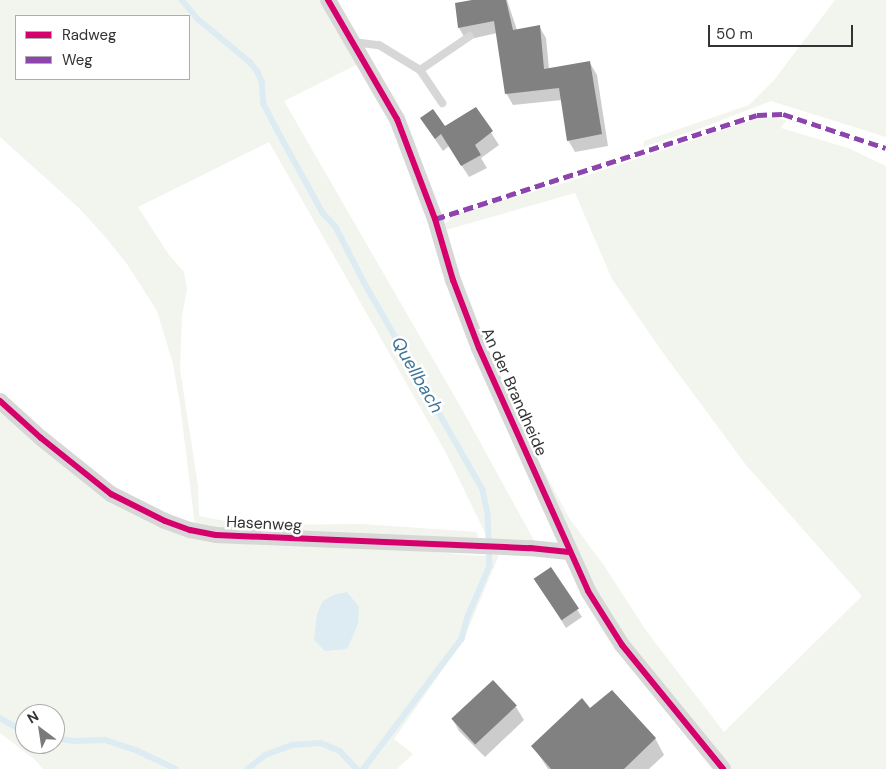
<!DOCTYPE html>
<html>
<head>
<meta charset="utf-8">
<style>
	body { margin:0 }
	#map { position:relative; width:886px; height:769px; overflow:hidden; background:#fff; font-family:"DM Sans",sans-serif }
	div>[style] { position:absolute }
	.green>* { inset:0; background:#f1f5ed }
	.water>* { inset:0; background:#ddebf3 }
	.shadow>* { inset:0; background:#0003 }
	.stream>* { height:5.5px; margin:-2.75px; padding:0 2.75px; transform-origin:2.75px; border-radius:2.75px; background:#ddebf3 }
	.building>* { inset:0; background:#818181; transform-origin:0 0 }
	.lane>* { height:8px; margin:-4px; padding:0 4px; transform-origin:4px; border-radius:4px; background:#d7d7d7 }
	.street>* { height:16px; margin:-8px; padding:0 8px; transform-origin:8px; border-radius:8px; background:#d7d7d7 }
	.quiet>* { height:5px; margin-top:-2.5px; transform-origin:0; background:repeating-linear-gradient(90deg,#8e44ad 0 10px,transparent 0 15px) }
	.cycleway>* { height:6px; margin:-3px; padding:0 3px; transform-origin:3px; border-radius:3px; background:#d6006c }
	span { translate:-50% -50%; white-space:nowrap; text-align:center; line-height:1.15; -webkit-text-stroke:5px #fff; paint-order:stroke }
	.street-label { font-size:16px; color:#333 }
	.water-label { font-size:18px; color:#3f7597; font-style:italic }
	.legend { position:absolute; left:15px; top:15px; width:175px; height:65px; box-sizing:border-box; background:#fff; border:1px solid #adadad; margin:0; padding:6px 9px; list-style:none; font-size:15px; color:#333 }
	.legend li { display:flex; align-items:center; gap:10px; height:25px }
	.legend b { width:25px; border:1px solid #adadad }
	.north { position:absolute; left:15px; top:704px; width:50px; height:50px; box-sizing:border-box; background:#fff; border:1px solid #adadad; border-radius:50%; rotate:329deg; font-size:14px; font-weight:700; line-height:20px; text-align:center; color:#333 }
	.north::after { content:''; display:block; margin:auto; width:18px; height:22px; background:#7a7a7a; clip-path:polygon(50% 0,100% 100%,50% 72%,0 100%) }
	.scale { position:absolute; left:708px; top:25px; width:145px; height:22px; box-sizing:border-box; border:2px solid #333; border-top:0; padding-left:6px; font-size:15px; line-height:18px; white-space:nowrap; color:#333; -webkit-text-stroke:4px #fff; paint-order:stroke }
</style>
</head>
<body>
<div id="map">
	<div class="green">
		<i style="clip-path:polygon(evenodd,0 0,321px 0,360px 63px,284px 101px,463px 411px,536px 544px,494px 551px,445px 451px,269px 142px,138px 207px,169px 255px,184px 272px,187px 289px,182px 316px,180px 369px,198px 486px,199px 516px,246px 525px,362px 524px,477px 532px,479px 544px,195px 526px,180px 404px,173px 364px,157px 311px,127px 264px,106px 238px,80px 209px,0 137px,0 0,16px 16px,189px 16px,189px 79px,16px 79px,16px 16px)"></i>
		<i style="clip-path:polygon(835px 0,886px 0,886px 137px,771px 101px,696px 130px,643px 147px,644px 141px,749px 105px,774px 80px)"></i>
		<i style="clip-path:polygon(evenodd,773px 117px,786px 120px,781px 128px,848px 148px,886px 166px,886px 769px,730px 769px,683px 712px,614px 624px,586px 575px,481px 342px,468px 310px,443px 234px,444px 224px,461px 212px,571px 181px,759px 118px,773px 117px,575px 193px,612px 279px,661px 350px,746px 465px,862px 596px,724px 732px,647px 632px,605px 567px,569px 518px,534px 452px,472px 313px,451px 253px,446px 230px,575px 193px)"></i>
		<i style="clip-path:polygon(evenodd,0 411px,169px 528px,479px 556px,499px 555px,464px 639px,394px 739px,413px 754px,397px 769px,43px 769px,34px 759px,0 733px,0 411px,25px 714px,55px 714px,55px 744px,25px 744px,25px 714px)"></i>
	</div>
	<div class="water">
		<i style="clip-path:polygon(347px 592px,359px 607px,358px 624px,347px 649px,325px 651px,314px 640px,317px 614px,323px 601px,334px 595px)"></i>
	</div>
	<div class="shadow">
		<i style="clip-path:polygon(478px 0,507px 0,517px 30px,539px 26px,546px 38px,549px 69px,590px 63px,597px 75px,608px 146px,575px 152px,568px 140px,562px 100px,513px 105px,506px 93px,497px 33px,466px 40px,459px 28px,457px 4px)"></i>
		<i style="clip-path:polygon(475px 108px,499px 145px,481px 158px,487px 168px,469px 177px,449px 146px,443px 151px,421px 119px,444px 128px)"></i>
		<i style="clip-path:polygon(550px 569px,582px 617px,566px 628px,539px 585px)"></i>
		<i style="clip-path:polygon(492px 682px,516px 707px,524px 720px,485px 757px,459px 731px,452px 718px)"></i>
		<i style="clip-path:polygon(590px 710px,655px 738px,664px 755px,649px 769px,548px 769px,533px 746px)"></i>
	</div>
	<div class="stream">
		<i style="left:182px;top:0;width:25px;rotate:50deg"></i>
		<i style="left:198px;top:19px;width:67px;rotate:39.6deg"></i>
		<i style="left:250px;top:62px;width:13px;rotate:51deg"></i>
		<i style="left:258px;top:72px;width:11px;rotate:68deg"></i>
		<i style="left:262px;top:82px;width:22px;rotate:85deg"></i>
		<i style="left:264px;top:104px;width:20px;rotate:63deg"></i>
		<i style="left:273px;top:122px;width:104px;rotate:61.2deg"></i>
		<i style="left:323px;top:213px;width:19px;rotate:47deg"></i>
		<i style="left:336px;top:227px;width:62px;rotate:63deg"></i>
		<i style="left:364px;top:282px;width:240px;rotate:60.2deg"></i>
		<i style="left:483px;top:490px;width:25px;rotate:78deg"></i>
		<i style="left:488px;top:514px;width:52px;rotate:87.8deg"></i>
		<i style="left:490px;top:566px;width:56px;rotate:113.3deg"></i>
		<i style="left:468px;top:617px;width:23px;rotate:105deg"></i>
		<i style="left:462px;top:639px;width:163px;rotate:127deg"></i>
		<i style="left:0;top:718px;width:29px;rotate:29deg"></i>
		<i style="left:55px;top:738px;width:20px;rotate:9deg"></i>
		<i style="left:75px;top:741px;width:30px;rotate:-2deg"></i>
		<i style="left:105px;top:740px;width:33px;rotate:18deg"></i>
		<i style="left:136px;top:750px;width:44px;rotate:25.4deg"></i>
		<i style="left:248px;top:769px;width:22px;rotate:-39deg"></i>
		<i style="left:265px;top:755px;width:29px;rotate:-20deg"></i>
		<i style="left:292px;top:745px;width:29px;rotate:-4deg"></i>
		<i style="left:321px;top:743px;width:21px;rotate:23deg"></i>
		<i style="left:340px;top:751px;width:25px;rotate:47deg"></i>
	</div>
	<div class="building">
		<i style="clip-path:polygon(472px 0,506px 0,513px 30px,540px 25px,544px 69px,590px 61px,602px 134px,567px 141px,559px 88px,505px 94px,494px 21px,458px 28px,455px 3px)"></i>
		<i style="clip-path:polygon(476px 107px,493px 131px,475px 145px,481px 155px,461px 166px,441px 134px,435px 139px,420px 118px,433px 109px,445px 126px)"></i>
		<i style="left:551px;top:567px;width:50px;height:21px;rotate:56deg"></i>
		<i style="left:493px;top:680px;width:35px;height:57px;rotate:47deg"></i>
		<i style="clip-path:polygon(612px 690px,656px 738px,624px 769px,551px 769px,531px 746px,582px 698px,590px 708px)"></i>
	</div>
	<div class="lane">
		<i style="left:353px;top:42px;width:26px;rotate:7deg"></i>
		<i style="left:379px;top:45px;width:48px;rotate:31.4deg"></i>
		<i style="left:420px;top:70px;width:40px;rotate:56deg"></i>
		<i style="left:420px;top:70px;width:60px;rotate:-34.2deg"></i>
	</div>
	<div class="street">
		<i style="left:328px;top:0;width:138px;rotate:59.9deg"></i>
		<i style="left:397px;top:119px;width:107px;rotate:69.2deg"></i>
		<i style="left:435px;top:219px;width:64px;rotate:73.6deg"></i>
		<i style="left:453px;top:280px;width:73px;rotate:69.1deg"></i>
		<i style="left:479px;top:348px;width:266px;rotate:65.8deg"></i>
		<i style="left:588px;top:591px;width:64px;rotate:57.8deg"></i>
		<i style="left:622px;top:645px;width:160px;rotate:50.8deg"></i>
		<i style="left:0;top:401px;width:55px;rotate:42.1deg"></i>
		<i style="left:41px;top:438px;width:90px;rotate:38.7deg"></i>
		<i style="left:111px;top:494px;width:60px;rotate:26.6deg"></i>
		<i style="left:165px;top:521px;width:27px;rotate:20deg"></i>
		<i style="left:190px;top:530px;width:26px;rotate:11deg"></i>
		<i style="left:216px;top:535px;width:314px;rotate:2.4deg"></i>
		<i style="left:530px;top:548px;width:39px;rotate:6deg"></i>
	</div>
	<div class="quiet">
		<i style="left:435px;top:219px;width:338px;rotate:-17.9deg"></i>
		<i style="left:757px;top:115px;width:26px;rotate:-2deg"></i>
		<i style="left:783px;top:114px;width:108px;rotate:18.3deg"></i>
	</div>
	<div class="cycleway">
		<i style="left:328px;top:0;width:138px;rotate:59.9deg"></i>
		<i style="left:397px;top:119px;width:107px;rotate:69.2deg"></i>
		<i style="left:435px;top:219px;width:64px;rotate:73.6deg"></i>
		<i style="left:453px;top:280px;width:73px;rotate:69.1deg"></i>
		<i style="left:479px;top:348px;width:266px;rotate:65.8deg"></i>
		<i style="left:588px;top:591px;width:64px;rotate:57.8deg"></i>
		<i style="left:622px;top:645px;width:160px;rotate:50.8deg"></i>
		<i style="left:0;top:401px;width:55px;rotate:42.1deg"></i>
		<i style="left:41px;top:438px;width:90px;rotate:38.7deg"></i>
		<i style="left:111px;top:494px;width:60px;rotate:26.6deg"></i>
		<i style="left:165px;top:521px;width:27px;rotate:20deg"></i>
		<i style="left:190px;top:530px;width:26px;rotate:11deg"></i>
		<i style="left:216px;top:535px;width:314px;rotate:2.4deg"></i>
		<i style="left:530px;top:548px;width:39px;rotate:6deg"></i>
	</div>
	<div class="street-label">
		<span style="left:514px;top:392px;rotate:66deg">An der Brandheide</span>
		<span style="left:264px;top:524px;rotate:3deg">Hasenweg</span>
	</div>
	<div class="water-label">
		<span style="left:417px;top:375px;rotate:60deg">Quellbach</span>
	</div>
	<ul class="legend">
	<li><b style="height:6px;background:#d6006c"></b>Radweg</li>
	<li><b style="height:6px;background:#8e44ad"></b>Weg</li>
	</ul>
	<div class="north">N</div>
	<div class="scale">50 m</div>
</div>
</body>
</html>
